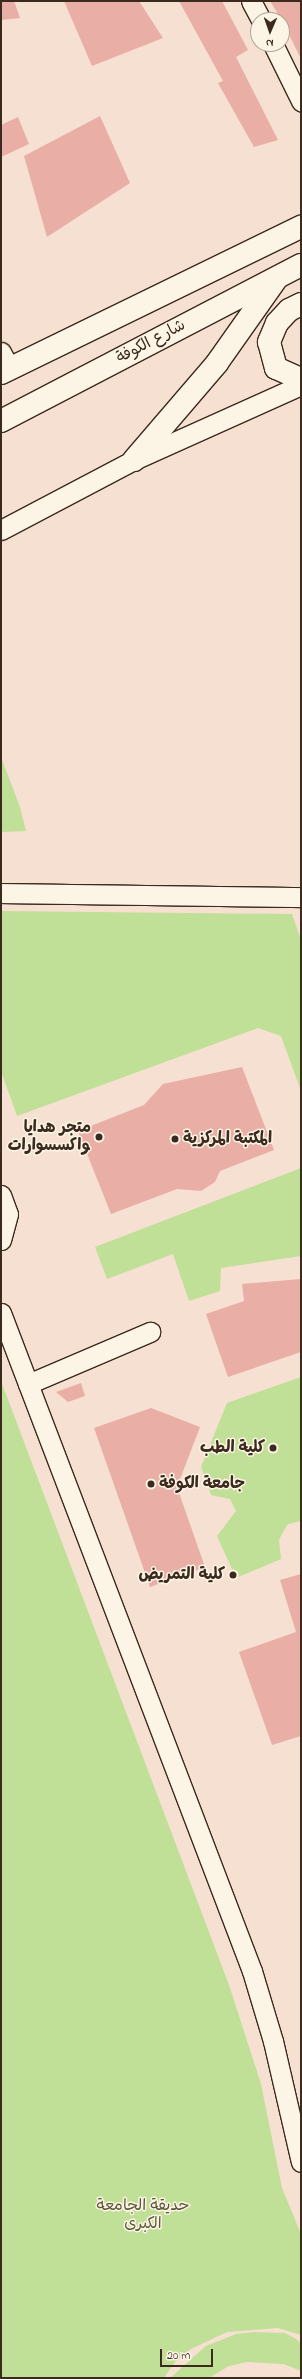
<!DOCTYPE html>
<html>
<head>
<meta charset="utf-8">
<style>
	body { margin:0 }
	#map { position:relative; width:302px; height:2379px; overflow:hidden; background:#f6e0d2; font-family:"Indie Flower","Playpen Sans Arabic",sans-serif }
	div>[style] { position:absolute }
	.green>* { inset:0; background:#c0df97 }
	.building>* { inset:0; background:#e9aea5 }
	.roads { filter:drop-shadow(1px 0 #3b2a1e) drop-shadow(-1px 0 #3b2a1e) drop-shadow(0 1px #3b2a1e) drop-shadow(0 -1px #3b2a1e) }
	.minor>* { height:19px; margin:-9.5px; padding:0 9.5px; transform-origin:9.5px; border-radius:9.5px; background:#fcf5e5 }
	.highway>* { height:22px; margin:-11px; padding:0 11px; transform-origin:11px; border-radius:11px; background:#fcf5e5 }
	.dots>* { width:11px; height:11px; translate:-50% -50%; box-sizing:border-box; border:2px solid #fcf5e5; border-radius:50% }
	span { translate:-50% -50%; white-space:nowrap; text-align:center; line-height:1.15; -webkit-text-stroke:3px #fcf5e5; paint-order:stroke }
	.street-label { font-size:16px; color:#3b2a1e }
	.poi-label { font-size:16px; color:#3b2a1e; font-weight:700 }
	.right { translate:-100% -50%; text-align:right }
	.left { translate:0 -50%; text-align:left }
	.park-label { font-size:16px; color:#5c573c }
	.frame { position:absolute; inset:0; border:2px solid #3b2a1e; pointer-events:none }
	.north { position:absolute; left:250px; top:12px; width:40px; height:40px; box-sizing:border-box; background:#fcf5e5; border:1px solid #afa495; border-radius:50%; rotate:182deg; font-size:11px; font-weight:700; line-height:16px; text-align:center; color:#3b2a1e }
	.north::after { content:''; display:block; margin:auto; width:14px; height:18px; background:#3b2a1e; clip-path:polygon(50% 0,100% 100%,50% 72%,0 100%) }
	.scale { position:absolute; left:160px; top:2349px; width:53px; height:18px; box-sizing:border-box; border:2px solid #3b2a1e; border-top:0; padding-left:5px; font-size:12px; line-height:14px; white-space:nowrap; color:#3b2a1e; -webkit-text-stroke:3px #fcf5e5; paint-order:stroke }
</style>
</head>
<body>
<div id="map">
	<div class="green">
		<i style="clip-path:polygon(1px 757px,20px 807px,26px 831px,1px 832px)"></i>
		<i style="clip-path:polygon(1px 911px,292px 914px,301px 940px,301px 1091px,281px 1036px,258px 1028px,17px 1116px,1px 1071px)"></i>
		<i style="clip-path:polygon(301px 1168px,301px 1256px,221px 1268px,220px 1291px,189px 1301px,173px 1254px,107px 1279px,95px 1247px)"></i>
		<i style="clip-path:polygon(301px 1377px,301px 1521px,288px 1524px,283px 1532px,279px 1540px,281px 1559px,236px 1578px,217px 1536px,236px 1511px,230px 1499px,211px 1495px,201px 1467px,227px 1403px)"></i>
		<i style="clip-path:polygon(1px 1381px,229px 1985px,261px 2084px,282px 2188px,301px 2234px,301px 2335px,278px 2328px,227px 2332px,191px 2349px,175px 2362px,164px 2378px,1px 2378px)"></i>
		<i style="clip-path:polygon(255px 2332px,285px 2333px,296px 2339px,301px 2343px,301px 2371px,284px 2364px,247px 2362px,229px 2366px,209px 2378px,170px 2378px,206px 2346px,236px 2334px)"></i>
	</div>
	<div class="building">
		<i style="clip-path:polygon(1px 1px,14px 1px,20px 18px,1px 20px)"></i>
		<i style="clip-path:polygon(64px 1px,139px 1px,163px 38px,92px 66px)"></i>
		<i style="clip-path:polygon(179px 1px,222px 1px,248px 50px,236px 57px,278px 140px,254px 147px,218px 83px,223px 81px)"></i>
		<i style="clip-path:polygon(270px 1px,301px 1px,301px 59px,282px 20px)"></i>
		<i style="clip-path:polygon(100px 116px,130px 183px,47px 237px,24px 156px)"></i>
		<i style="clip-path:polygon(18px 117px,29px 144px,1px 157px,1px 125px)"></i>
		<i style="clip-path:polygon(242px 1067px,274px 1150px,220px 1171px,215px 1182px,201px 1191px,177px 1189px,111px 1214px,78px 1131px,144px 1105px,163px 1084px)"></i>
		<i style="clip-path:polygon(301px 1279px,301px 1352px,228px 1377px,206px 1314px,244px 1301px,242px 1284px)"></i>
		<i style="clip-path:polygon(81px 1383px,85px 1396px,68px 1402px,56px 1392px)"></i>
		<i style="clip-path:polygon(151px 1408px,200px 1427px,177px 1487px,205px 1567px,150px 1587px,94px 1428px)"></i>
		<i style="clip-path:polygon(301px 1574px,301px 1736px,272px 1745px,239px 1652px,296px 1632px,280px 1580px)"></i>
	</div>
	<div class="roads">
		<div class="minor">
			<i style="left:251px;top:1px;width:21px;rotate:62deg"></i>
			<i style="left:273px;top:44px;width:64px;rotate:63.8deg"></i>
			<i style="left:1px;top:352px;width:19px;rotate:62deg"></i>
			<i style="left:1px;top:530px;width:150px;rotate:-27.8deg"></i>
			<i style="left:134px;top:460px;width:183px;rotate:-24.2deg"></i>
			<i style="left:1px;top:893px;width:300px;rotate:0.8deg"></i>
			<i style="left:1px;top:1195px;width:20px;rotate:70deg"></i>
			<i style="left:8px;top:1214px;width:27px;rotate:105deg"></i>
			<i style="left:1px;top:1313px;width:704px;rotate:69.12deg"></i>
			<i style="left:252px;top:1971px;width:73px;rotate:73.3deg"></i>
			<i style="left:273px;top:2041px;width:124px;rotate:77deg"></i>
			<i style="left:28px;top:1384px;width:133px;rotate:-23.1deg"></i>
		</div>
		<div class="highway">
			<i style="left:301px;top:304px;width:13px;rotate:153deg"></i>
			<i style="left:289px;top:310px;width:18px;rotate:133deg"></i>
			<i style="left:277px;top:323px;width:21px;rotate:113deg"></i>
			<i style="left:269px;top:342px;width:27px;rotate:75deg"></i>
			<i style="left:276px;top:368px;width:27px;rotate:24deg"></i>
			<i style="left:1px;top:373px;width:334px;rotate:-26deg"></i>
			<i style="left:1px;top:421px;width:338px;rotate:-27.5deg"></i>
			<i style="left:134px;top:460px;width:128px;rotate:-49.4deg"></i>
			<i style="left:217px;top:363px;width:104px;rotate:-54.8deg"></i>
		</div>
	</div>
	<div class="dots">
		<i style="left:99px;top:1137px;background:#3b2a1e"></i>
		<i style="left:175px;top:1139px;background:#3b2a1e"></i>
		<i style="left:273px;top:1448px;background:#3b2a1e"></i>
		<i style="left:151px;top:1484px;background:#3b2a1e"></i>
		<i style="left:233px;top:1575px;background:#3b2a1e"></i>
	</div>
	<div class="street-label">
		<span style="left:151px;top:342px;rotate:-28deg">شارع الكوفة</span>
	</div>
	<div class="poi-label">
		<span class="right" style="left:91px;top:1137px">متجر هدايا<br>واكسسوارات</span>
		<span class="left" style="left:183px;top:1139px">المكتبة المركزية</span>
		<span class="right" style="left:265px;top:1448px">كلية الطب</span>
		<span class="left" style="left:159px;top:1484px">جامعة الكوفة</span>
		<span class="right" style="left:225px;top:1575px">كلية التمريض</span>
	</div>
	<div class="park-label">
		<span style="left:143px;top:2215px">حديقة الجامعة<br>الكبرى</span>
	</div>
	<div class="frame"></div>
	<div class="north">N</div>
	<div class="scale">20 m</div>
</div>
</body>
</html>
